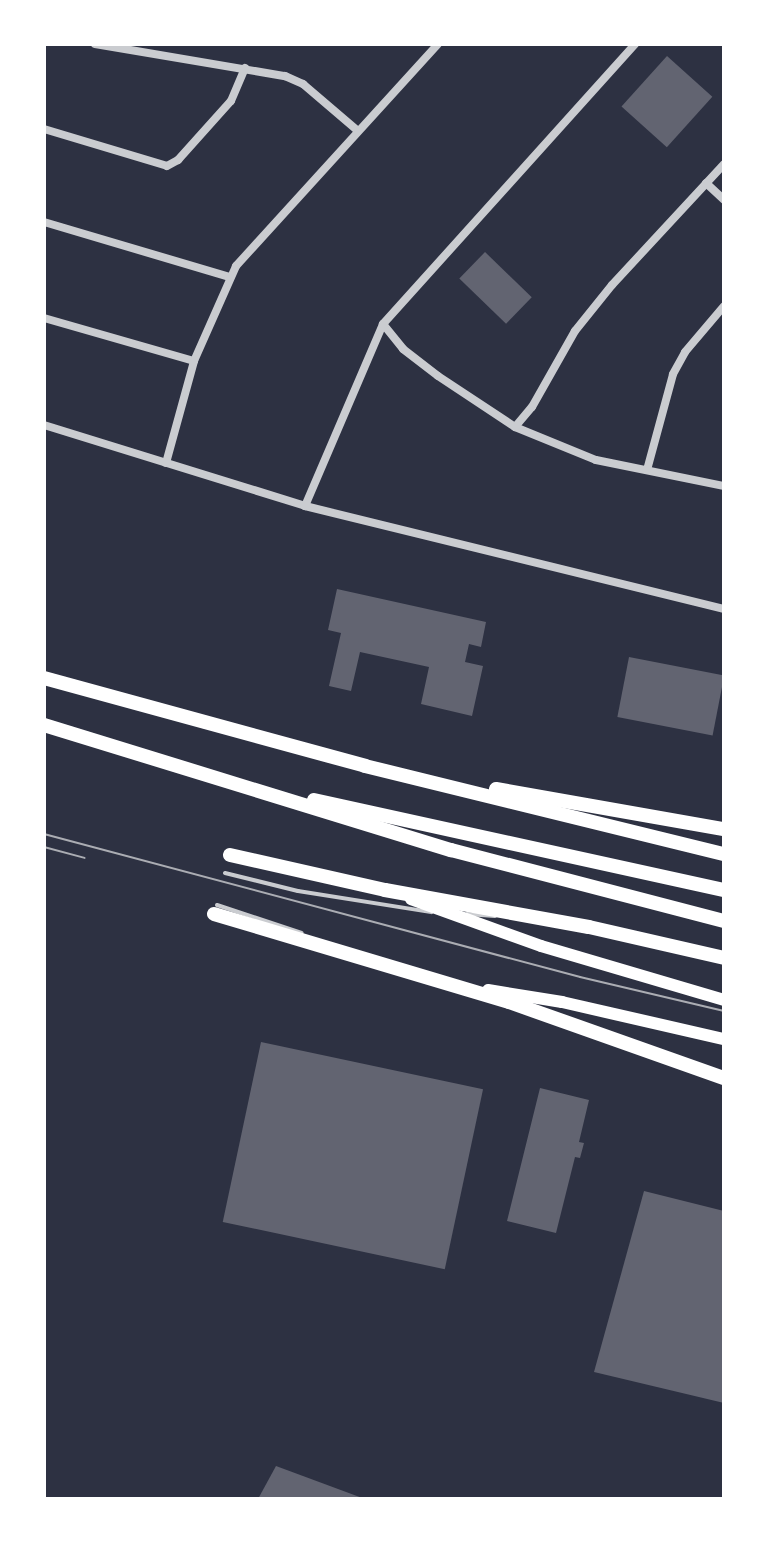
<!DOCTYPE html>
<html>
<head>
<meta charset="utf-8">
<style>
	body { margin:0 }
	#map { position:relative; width:768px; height:1543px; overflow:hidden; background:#2d3142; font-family:"DM Sans",sans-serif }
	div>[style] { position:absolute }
	.building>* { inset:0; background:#626471; transform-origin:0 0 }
	.service>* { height:4px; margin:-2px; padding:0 2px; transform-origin:2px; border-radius:2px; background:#caccd0 }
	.minor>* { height:8px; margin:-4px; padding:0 4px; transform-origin:4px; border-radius:4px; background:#caccd0 }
	.primary>* { height:12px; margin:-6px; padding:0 6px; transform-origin:6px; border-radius:6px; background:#fff }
	.trunk>* { height:14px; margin:-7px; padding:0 7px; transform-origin:7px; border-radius:7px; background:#fff }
	.motorway>* { height:14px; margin:-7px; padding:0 7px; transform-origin:7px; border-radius:7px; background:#fff }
	.tram>* { height:2px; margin:-1px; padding:0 1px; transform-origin:1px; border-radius:1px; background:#abadb3 }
	span { translate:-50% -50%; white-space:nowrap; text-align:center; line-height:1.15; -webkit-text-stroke:6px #fff; paint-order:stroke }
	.frame { position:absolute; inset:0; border:46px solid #fff; pointer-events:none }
</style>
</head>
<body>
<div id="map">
	<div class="building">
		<i style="left:667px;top:56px;width:61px;height:68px;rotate:42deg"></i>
		<i style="left:485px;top:252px;width:65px;height:37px;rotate:44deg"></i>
		<i style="clip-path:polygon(337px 589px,486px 622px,481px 647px,469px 644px,465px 662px,483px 666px,472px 716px,421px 704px,429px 667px,360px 652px,351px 691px,329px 686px,341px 633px,328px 630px)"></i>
		<i style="left:629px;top:657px;width:97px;height:61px;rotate:11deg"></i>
		<i style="left:261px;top:1042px;width:227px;height:184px;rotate:12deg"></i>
		<i style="clip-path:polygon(540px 1088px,589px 1100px,579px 1142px,584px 1143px,580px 1158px,575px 1157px,556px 1233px,507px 1221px)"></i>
		<i style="clip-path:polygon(644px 1191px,724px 1211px,724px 1403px,594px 1372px)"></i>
		<i style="clip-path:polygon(276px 1466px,365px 1499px,258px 1499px)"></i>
	</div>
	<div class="service">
		<i style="left:225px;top:873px;width:75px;rotate:13.9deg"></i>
		<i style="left:298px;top:891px;width:135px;rotate:9deg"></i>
		<i style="left:217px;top:905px;width:89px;rotate:18.2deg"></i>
		<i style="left:467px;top:914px;width:28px;rotate:4deg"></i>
	</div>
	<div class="minor">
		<i style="left:95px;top:44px;width:193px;rotate:9.6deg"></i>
		<i style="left:285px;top:76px;width:20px;rotate:24deg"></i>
		<i style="left:303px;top:84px;width:72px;rotate:40.5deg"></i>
		<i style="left:44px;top:129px;width:128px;rotate:16.7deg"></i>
		<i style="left:167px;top:166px;width:13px;rotate:-29deg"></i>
		<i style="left:178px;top:160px;width:79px;rotate:-48.1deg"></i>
		<i style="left:231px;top:101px;width:36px;rotate:-67deg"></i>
		<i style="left:706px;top:183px;width:25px;rotate:43deg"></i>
		<i style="left:44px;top:222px;width:194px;rotate:16.5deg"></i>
		<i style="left:44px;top:318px;width:156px;rotate:16deg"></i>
		<i style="left:383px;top:324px;width:32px;rotate:51deg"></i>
		<i style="left:403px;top:349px;width:44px;rotate:37.6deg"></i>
		<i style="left:438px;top:376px;width:92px;rotate:33.5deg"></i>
		<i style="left:515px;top:427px;width:87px;rotate:22.2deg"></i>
		<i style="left:596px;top:460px;width:131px;rotate:11.5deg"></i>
		<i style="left:44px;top:425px;width:273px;rotate:17.2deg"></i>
		<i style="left:305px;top:506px;width:431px;rotate:13.8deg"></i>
		<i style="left:515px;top:427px;width:26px;rotate:-50deg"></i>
		<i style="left:532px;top:407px;width:87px;rotate:-60.5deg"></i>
		<i style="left:575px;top:331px;width:59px;rotate:-51.2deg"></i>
		<i style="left:612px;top:285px;width:165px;rotate:-47.2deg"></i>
		<i style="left:166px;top:463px;width:106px;rotate:-74.6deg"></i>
		<i style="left:194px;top:361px;width:104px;rotate:-66.1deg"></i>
		<i style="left:236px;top:266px;width:300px;rotate:-47.7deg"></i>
		<i style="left:647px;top:470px;width:99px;rotate:-74.8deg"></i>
		<i style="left:673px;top:374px;width:25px;rotate:-61deg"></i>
		<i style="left:685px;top:352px;width:60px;rotate:-49.7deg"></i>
		<i style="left:305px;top:506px;width:198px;rotate:-66.8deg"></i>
		<i style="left:383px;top:324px;width:377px;rotate:-48deg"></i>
	</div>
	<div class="primary">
		<i style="left:411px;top:899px;width:138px;rotate:19.9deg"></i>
		<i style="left:541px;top:946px;width:191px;rotate:16.4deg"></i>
		<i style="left:488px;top:990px;width:75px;rotate:9.2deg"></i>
		<i style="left:562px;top:1002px;width:166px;rotate:12.9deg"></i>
	</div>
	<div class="trunk">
		<i style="left:230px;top:855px;width:159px;rotate:12.7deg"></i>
		<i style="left:385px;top:890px;width:207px;rotate:10.3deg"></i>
		<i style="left:589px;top:927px;width:139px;rotate:12.9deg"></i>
		<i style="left:214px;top:914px;width:308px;rotate:16.6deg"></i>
		<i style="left:509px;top:1002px;width:228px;rotate:19.5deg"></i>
	</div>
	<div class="motorway">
		<i style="left:44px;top:678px;width:333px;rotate:15.3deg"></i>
		<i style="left:365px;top:766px;width:370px;rotate:13.8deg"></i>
		<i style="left:44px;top:725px;width:426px;rotate:17.1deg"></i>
		<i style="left:451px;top:850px;width:282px;rotate:14.6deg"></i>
		<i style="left:496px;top:789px;width:231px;rotate:10deg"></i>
		<i style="left:314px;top:800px;width:420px;rotate:12.4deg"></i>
	</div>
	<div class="tram">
		<i style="left:44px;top:834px;width:555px;rotate:14.94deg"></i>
		<i style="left:580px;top:977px;width:148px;rotate:13.3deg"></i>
		<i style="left:44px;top:847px;width:42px;rotate:15deg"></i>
	</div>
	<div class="frame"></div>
</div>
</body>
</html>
